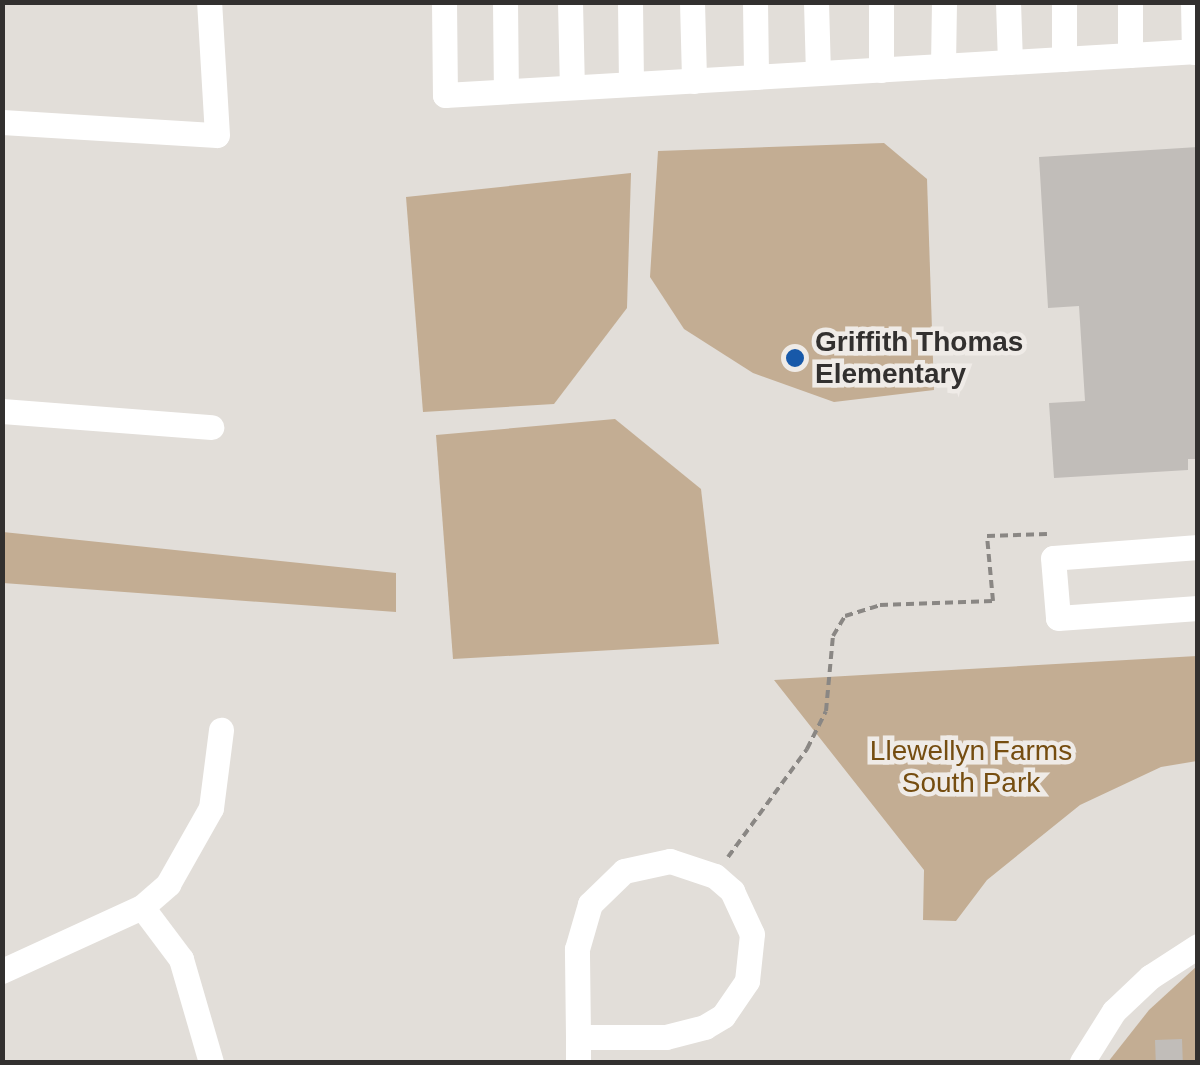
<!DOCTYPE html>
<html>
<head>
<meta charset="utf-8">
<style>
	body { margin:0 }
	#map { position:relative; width:1200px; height:1065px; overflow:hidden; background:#e2ded9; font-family:Arial,sans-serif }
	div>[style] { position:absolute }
	.green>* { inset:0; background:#c3ad93 }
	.building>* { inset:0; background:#c1bdb9; transform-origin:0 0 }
	.path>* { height:4px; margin-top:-2px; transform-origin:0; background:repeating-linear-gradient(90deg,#8a8784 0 8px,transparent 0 13px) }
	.minor>* { height:25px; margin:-12.5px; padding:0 12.5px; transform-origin:12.5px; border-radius:12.5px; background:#fff }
	.dots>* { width:28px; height:28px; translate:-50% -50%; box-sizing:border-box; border:5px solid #efebe7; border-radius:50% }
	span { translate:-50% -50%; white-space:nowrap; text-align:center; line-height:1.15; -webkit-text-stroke:9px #efebe7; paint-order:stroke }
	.poi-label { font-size:28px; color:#32302f; font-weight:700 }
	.left { translate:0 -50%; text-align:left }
	.park-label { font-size:28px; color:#754d10 }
	.frame { position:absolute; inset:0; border:5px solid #32302f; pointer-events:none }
</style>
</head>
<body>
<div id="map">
	<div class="green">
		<i style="clip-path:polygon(884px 143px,927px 179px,934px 390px,834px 402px,753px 373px,684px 329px,650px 277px,658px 151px)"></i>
		<i style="clip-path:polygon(631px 173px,627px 308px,554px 404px,423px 412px,406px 197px)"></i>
		<i style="clip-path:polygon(615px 419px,701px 489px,719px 644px,453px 659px,436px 435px)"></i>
		<i style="clip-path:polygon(3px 532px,396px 573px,396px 612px,3px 583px)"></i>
		<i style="clip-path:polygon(1197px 656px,1197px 761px,1161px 767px,1080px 805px,987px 880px,956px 921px,923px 920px,924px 870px,774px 680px)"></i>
		<i style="clip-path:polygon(1197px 966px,1197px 1062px,1108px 1062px,1149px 1010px)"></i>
	</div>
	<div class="building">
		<i style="clip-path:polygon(1198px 147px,1198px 459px,1188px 459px,1188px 470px,1054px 478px,1049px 403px,1085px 401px,1079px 306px,1048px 308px,1039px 157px)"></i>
		<i style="left:1182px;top:1039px;width:23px;height:27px;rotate:88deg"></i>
	</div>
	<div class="path">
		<i style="left:728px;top:857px;width:134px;rotate:-53.8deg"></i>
		<i style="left:807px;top:749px;width:42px;rotate:-63.4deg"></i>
		<i style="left:826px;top:711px;width:75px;rotate:-84.7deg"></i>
		<i style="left:833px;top:636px;width:23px;rotate:-59deg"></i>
		<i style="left:845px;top:616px;width:37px;rotate:-17deg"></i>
		<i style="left:880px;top:605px;width:113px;rotate:-2deg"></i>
		<i style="left:993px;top:601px;width:65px;rotate:-95.3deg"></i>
		<i style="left:987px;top:536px;width:60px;rotate:-1.9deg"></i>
	</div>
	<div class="minor">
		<i style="left:444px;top:2px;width:93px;rotate:89.4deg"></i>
		<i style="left:445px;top:95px;width:754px;rotate:-3.34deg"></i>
		<i style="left:505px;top:2px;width:89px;rotate:89.4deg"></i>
		<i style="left:570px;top:2px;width:85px;rotate:88.7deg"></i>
		<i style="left:630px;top:2px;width:82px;rotate:89.3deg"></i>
		<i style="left:692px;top:2px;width:79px;rotate:88.5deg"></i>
		<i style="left:755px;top:2px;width:75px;rotate:89.2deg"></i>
		<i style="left:816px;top:2px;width:71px;rotate:88.4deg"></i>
		<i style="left:1008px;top:2px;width:60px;rotate:88.1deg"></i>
		<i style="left:1064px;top:2px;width:57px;rotate:90deg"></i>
		<i style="left:1130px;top:2px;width:53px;rotate:90deg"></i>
		<i style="left:1193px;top:2px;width:50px;rotate:88.9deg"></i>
		<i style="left:943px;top:66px;width:64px;rotate:-89.1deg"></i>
		<i style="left:881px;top:70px;width:68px;rotate:-90deg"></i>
		<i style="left:2px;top:122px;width:215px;rotate:3.5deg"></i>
		<i style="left:217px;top:135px;width:133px;rotate:-93.4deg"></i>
		<i style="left:2px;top:411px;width:210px;rotate:4.4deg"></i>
		<i style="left:1198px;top:547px;width:145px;rotate:175.7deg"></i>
		<i style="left:1053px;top:558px;width:60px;rotate:85.2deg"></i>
		<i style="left:1058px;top:618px;width:140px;rotate:-4.1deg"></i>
		<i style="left:670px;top:861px;width:47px;rotate:18.4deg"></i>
		<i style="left:715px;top:876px;width:23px;rotate:41deg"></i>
		<i style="left:732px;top:891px;width:47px;rotate:65.1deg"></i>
		<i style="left:752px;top:934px;width:47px;rotate:96.1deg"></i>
		<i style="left:747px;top:981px;width:42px;rotate:124.4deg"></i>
		<i style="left:723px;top:1016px;width:21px;rotate:149deg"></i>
		<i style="left:705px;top:1027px;width:40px;rotate:165.6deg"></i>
		<i style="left:666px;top:1037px;width:88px;rotate:180deg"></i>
		<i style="left:578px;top:1037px;width:88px;rotate:-90.7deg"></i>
		<i style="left:577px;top:949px;width:47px;rotate:-73.9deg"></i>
		<i style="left:590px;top:904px;width:47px;rotate:-44.1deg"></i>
		<i style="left:624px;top:871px;width:47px;rotate:-12.3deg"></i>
		<i style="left:142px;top:907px;width:65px;rotate:53.1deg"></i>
		<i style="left:181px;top:959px;width:107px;rotate:73.8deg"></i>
		<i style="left:2px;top:971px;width:154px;rotate:-24.6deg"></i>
		<i style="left:142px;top:907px;width:35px;rotate:-41deg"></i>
		<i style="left:168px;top:884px;width:87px;rotate:-60.5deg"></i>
		<i style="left:211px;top:808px;width:79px;rotate:-82.7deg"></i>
		<i style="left:578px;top:1037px;width:25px;rotate:90deg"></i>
		<i style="left:1082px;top:1062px;width:60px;rotate:-57.9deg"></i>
		<i style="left:1114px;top:1011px;width:50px;rotate:-43.4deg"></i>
		<i style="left:1150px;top:977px;width:57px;rotate:-32.9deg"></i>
	</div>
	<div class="dots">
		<i style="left:795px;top:358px;background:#1859a9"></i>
	</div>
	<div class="poi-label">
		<span class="left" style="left:815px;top:358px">Griffith Thomas<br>Elementary</span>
	</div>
	<div class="park-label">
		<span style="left:971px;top:767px">Llewellyn Farms<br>South Park</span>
	</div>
	<div class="frame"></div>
</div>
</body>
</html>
